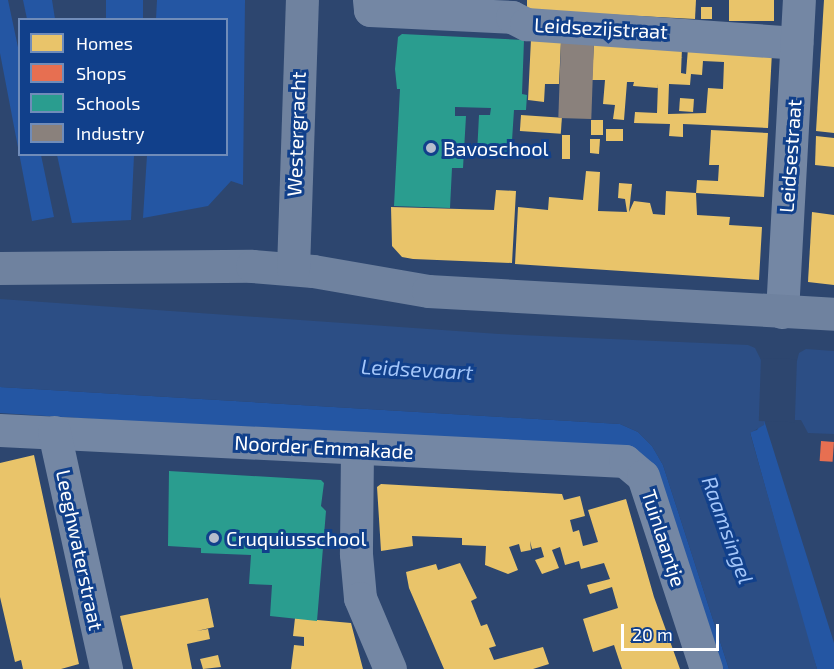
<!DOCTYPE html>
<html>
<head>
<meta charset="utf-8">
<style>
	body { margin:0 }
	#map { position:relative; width:834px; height:669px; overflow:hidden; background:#2d466f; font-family:"Exo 2",sans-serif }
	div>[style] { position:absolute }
	.green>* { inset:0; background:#2456a3; transform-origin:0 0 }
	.water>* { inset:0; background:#2c4e85 }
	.pier>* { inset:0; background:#2d466f; transform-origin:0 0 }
	.homes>* { inset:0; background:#e9c46a; transform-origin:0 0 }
	.shops>* { inset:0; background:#e76f51; transform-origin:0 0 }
	.schools>* { inset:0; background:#2a9d8f }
	.industry>* { inset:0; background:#8a817c; transform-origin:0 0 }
	.street>* { height:33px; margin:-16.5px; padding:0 16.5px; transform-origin:16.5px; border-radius:16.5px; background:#7487a4 }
	.secondary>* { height:33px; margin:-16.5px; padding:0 16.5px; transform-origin:16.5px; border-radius:16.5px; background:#6f829f }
	.dots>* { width:16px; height:16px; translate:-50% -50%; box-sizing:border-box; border:3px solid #11408b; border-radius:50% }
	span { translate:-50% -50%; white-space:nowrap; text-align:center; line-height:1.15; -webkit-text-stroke:6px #11408b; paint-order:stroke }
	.street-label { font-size:20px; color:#fff }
	.poi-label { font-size:20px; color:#fff }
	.left { translate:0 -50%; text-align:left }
	.water-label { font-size:21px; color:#a4c6f9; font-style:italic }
	.legend { position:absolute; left:18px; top:18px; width:210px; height:138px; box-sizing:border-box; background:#11408b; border:2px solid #708cb9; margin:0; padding:8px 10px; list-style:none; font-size:18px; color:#fff }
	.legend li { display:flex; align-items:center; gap:12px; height:30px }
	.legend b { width:30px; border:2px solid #708cb9 }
	.scale { position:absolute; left:621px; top:624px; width:98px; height:27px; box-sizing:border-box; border:3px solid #fff; border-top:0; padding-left:8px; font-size:18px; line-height:21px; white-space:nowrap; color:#fff; -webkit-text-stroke:4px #11408b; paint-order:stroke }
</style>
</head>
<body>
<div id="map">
	<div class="green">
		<i style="clip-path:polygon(0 0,8px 0,19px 52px,20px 154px,41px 155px,54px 217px,32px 221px,0 53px)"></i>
		<i style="clip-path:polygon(23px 0,52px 0,55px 19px,27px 19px)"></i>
		<i style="left:106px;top:0;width:37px;height:19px"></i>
		<i style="clip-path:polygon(157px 0,245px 0,243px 185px,231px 181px,208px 206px,143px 218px,147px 155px,226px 154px,226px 20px,156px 19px)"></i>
		<i style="clip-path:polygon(57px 155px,134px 155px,131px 220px,72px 223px)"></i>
		<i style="clip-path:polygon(0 387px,620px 424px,638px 432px,652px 446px,663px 465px,729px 669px,717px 669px,649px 470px,357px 436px,0 413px)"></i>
		<i style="clip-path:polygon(764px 420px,834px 643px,834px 669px,817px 669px,806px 635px,750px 432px,757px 430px)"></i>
	</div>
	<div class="water">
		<i style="clip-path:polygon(0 299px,499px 334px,748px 345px,755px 348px,761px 360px,797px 361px,799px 353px,806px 349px,834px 351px,834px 434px,808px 433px,801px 420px,765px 420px,764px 425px,750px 433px,817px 669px,729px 669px,663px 465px,652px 446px,638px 432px,620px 424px,0 387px)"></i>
	</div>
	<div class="pier">
		<i style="left:761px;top:358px;width:36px;height:63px;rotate:2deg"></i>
	</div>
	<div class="homes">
		<i style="clip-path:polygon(527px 0,696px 0,695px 19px,527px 10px)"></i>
		<i style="left:729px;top:0;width:45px;height:21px"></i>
		<i style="clip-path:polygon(824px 0,834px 0,834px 133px,816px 131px)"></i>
		<i style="left:701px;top:7px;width:11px;height:12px"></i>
		<i style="clip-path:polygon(531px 39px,561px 41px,559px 84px,545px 84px,544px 102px,528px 100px)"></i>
		<i style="clip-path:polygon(evenodd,594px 42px,682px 48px,681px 73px,686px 74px,688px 48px,772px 52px,768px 128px,683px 124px,683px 137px,669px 136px,670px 124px,634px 123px,635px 112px,657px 113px,658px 83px,658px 88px,633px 86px,634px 82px,627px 82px,624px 120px,613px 119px,615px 105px,603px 104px,605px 80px,592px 80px,594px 42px,703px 61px,724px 62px,723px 89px,708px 88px,706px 113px,668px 114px,669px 84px,690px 85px,691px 74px,702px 75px,703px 61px)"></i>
		<i style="left:680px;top:98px;width:14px;height:13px;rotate:4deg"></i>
		<i style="left:521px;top:115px;width:41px;height:16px;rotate:4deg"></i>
		<i style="left:591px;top:120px;width:12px;height:15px"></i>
		<i style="left:606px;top:129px;width:17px;height:12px"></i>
		<i style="clip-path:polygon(711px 130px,768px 133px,764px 197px,696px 193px,697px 215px,730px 217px,729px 225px,762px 227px,759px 280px,515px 264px,518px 207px,548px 210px,549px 197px,583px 200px,586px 171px,600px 172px,598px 211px,627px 212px,625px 199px,618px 198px,619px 183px,632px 184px,629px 212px,634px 201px,650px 203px,653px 214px,665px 215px,666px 191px,696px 193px,697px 180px,718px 181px,719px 165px,709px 165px)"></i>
		<i style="left:562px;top:135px;width:8px;height:24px"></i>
		<i style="clip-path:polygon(816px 136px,834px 138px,834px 167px,815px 165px)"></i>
		<i style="clip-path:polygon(590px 139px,600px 139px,599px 154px,590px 153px)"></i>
		<i style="clip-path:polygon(496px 190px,516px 191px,512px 263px,413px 259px,402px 257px,392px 246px,391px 207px,494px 210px)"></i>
		<i style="clip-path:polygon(812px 212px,834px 215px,834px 285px,808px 282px)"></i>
		<i style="clip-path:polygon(34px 455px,79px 664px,61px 669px,23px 669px,21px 660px,15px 662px,0 597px,0 463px)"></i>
		<i style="clip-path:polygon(381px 484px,562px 494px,564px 500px,580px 496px,585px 516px,570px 520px,573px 532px,579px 530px,583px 546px,598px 542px,588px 510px,626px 499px,654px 597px,680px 669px,622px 669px,614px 645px,593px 652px,583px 619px,618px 608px,612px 587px,590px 594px,587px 585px,610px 579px,604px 563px,581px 569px,579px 561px,565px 565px,560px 547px,552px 550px,559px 568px,542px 574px,535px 560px,544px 557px,541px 547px,532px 549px,530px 541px,531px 550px,521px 552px,519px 544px,509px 547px,518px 570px,508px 574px,485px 565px,486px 546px,462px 545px,462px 538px,412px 536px,413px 546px,381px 551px,377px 487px)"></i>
		<i style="clip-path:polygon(460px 563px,477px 598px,471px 601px,481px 626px,487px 624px,496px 646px,489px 648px,494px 660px,543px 647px,549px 664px,533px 669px,444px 669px,409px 588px,406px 572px,436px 564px,438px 570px)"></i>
		<i style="clip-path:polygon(208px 598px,214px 627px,197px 631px,208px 629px,210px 639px,187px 644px,192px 669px,133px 669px,120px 616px)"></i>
		<i style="clip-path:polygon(295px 618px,351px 623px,363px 669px,291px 669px,294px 645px,304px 646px,304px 637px,293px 636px)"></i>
		<i style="clip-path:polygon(218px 655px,221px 667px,203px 669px,200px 659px)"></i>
	</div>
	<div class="shops">
		<i style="left:821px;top:441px;width:13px;height:20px;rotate:4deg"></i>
	</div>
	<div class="schools">
		<i style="clip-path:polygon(402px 34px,524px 40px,522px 94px,527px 95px,526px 110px,514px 110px,511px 156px,477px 154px,479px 115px,490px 115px,491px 108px,455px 107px,455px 116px,466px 116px,463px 168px,452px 168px,450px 208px,394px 206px,400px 89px,397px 89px,395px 69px,398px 37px)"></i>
		<i style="clip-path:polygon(169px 471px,321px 480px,324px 483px,321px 506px,326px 511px,317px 621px,270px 616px,272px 585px,249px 584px,251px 555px,201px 553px,201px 548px,168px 546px)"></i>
	</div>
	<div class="industry">
		<i style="left:561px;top:41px;width:33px;height:77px;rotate:2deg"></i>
	</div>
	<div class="street">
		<i style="left:369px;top:0;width:10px;rotate:84deg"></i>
		<i style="left:370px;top:10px;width:142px;rotate:2.8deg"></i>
		<i style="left:512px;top:17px;width:16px;rotate:27deg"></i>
		<i style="left:526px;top:24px;width:271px;rotate:4deg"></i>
		<i style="left:782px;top:312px;width:312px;rotate:-86.9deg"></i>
		<i style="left:0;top:430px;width:626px;rotate:2.84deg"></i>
		<i style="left:625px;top:461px;width:23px;rotate:40deg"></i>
		<i style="left:643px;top:476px;width:203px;rotate:71.9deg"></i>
		<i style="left:54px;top:432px;width:243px;rotate:77.6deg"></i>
		<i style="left:357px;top:450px;width:104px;rotate:90.6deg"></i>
		<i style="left:356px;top:554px;width:44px;rotate:84.8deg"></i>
		<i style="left:360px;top:598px;width:77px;rotate:67.1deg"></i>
	</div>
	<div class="secondary">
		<i style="left:0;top:268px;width:252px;rotate:-0.5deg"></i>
		<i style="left:252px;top:266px;width:61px;rotate:4.7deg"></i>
		<i style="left:313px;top:271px;width:117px;rotate:9.9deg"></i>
		<i style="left:428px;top:291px;width:407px;rotate:3.2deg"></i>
		<i style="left:293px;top:269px;width:269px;rotate:-88.1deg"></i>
	</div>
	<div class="dots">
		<i style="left:431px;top:148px;background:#b6becd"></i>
		<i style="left:214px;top:538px;background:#b6becd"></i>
	</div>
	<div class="street-label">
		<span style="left:601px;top:28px;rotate:3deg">Leidsezijstraat</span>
		<span style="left:296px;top:134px;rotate:-88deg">Westergracht</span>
		<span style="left:790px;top:156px;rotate:-86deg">Leidsestraat</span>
		<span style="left:324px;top:447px;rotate:3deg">Noorder Emmakade</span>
		<span style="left:664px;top:538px;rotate:72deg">Tuinlaantje</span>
		<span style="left:80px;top:550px;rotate:78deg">Leeghwaterstraat</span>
	</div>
	<div class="poi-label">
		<span class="left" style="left:443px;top:148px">Bavoschool</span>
		<span class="left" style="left:226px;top:538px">Cruquiusschool</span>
	</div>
	<div class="water-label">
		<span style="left:417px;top:369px;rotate:3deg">Leidsevaart</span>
		<span style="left:728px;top:530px;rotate:70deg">Raamsingel</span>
	</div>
	<ul class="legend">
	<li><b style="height:16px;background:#e9c46a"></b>Homes</li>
	<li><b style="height:16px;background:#e76f51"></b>Shops</li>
	<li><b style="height:16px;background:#2a9d8f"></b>Schools</li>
	<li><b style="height:16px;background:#8a817c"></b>Industry</li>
	</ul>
	<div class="scale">20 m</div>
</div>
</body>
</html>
